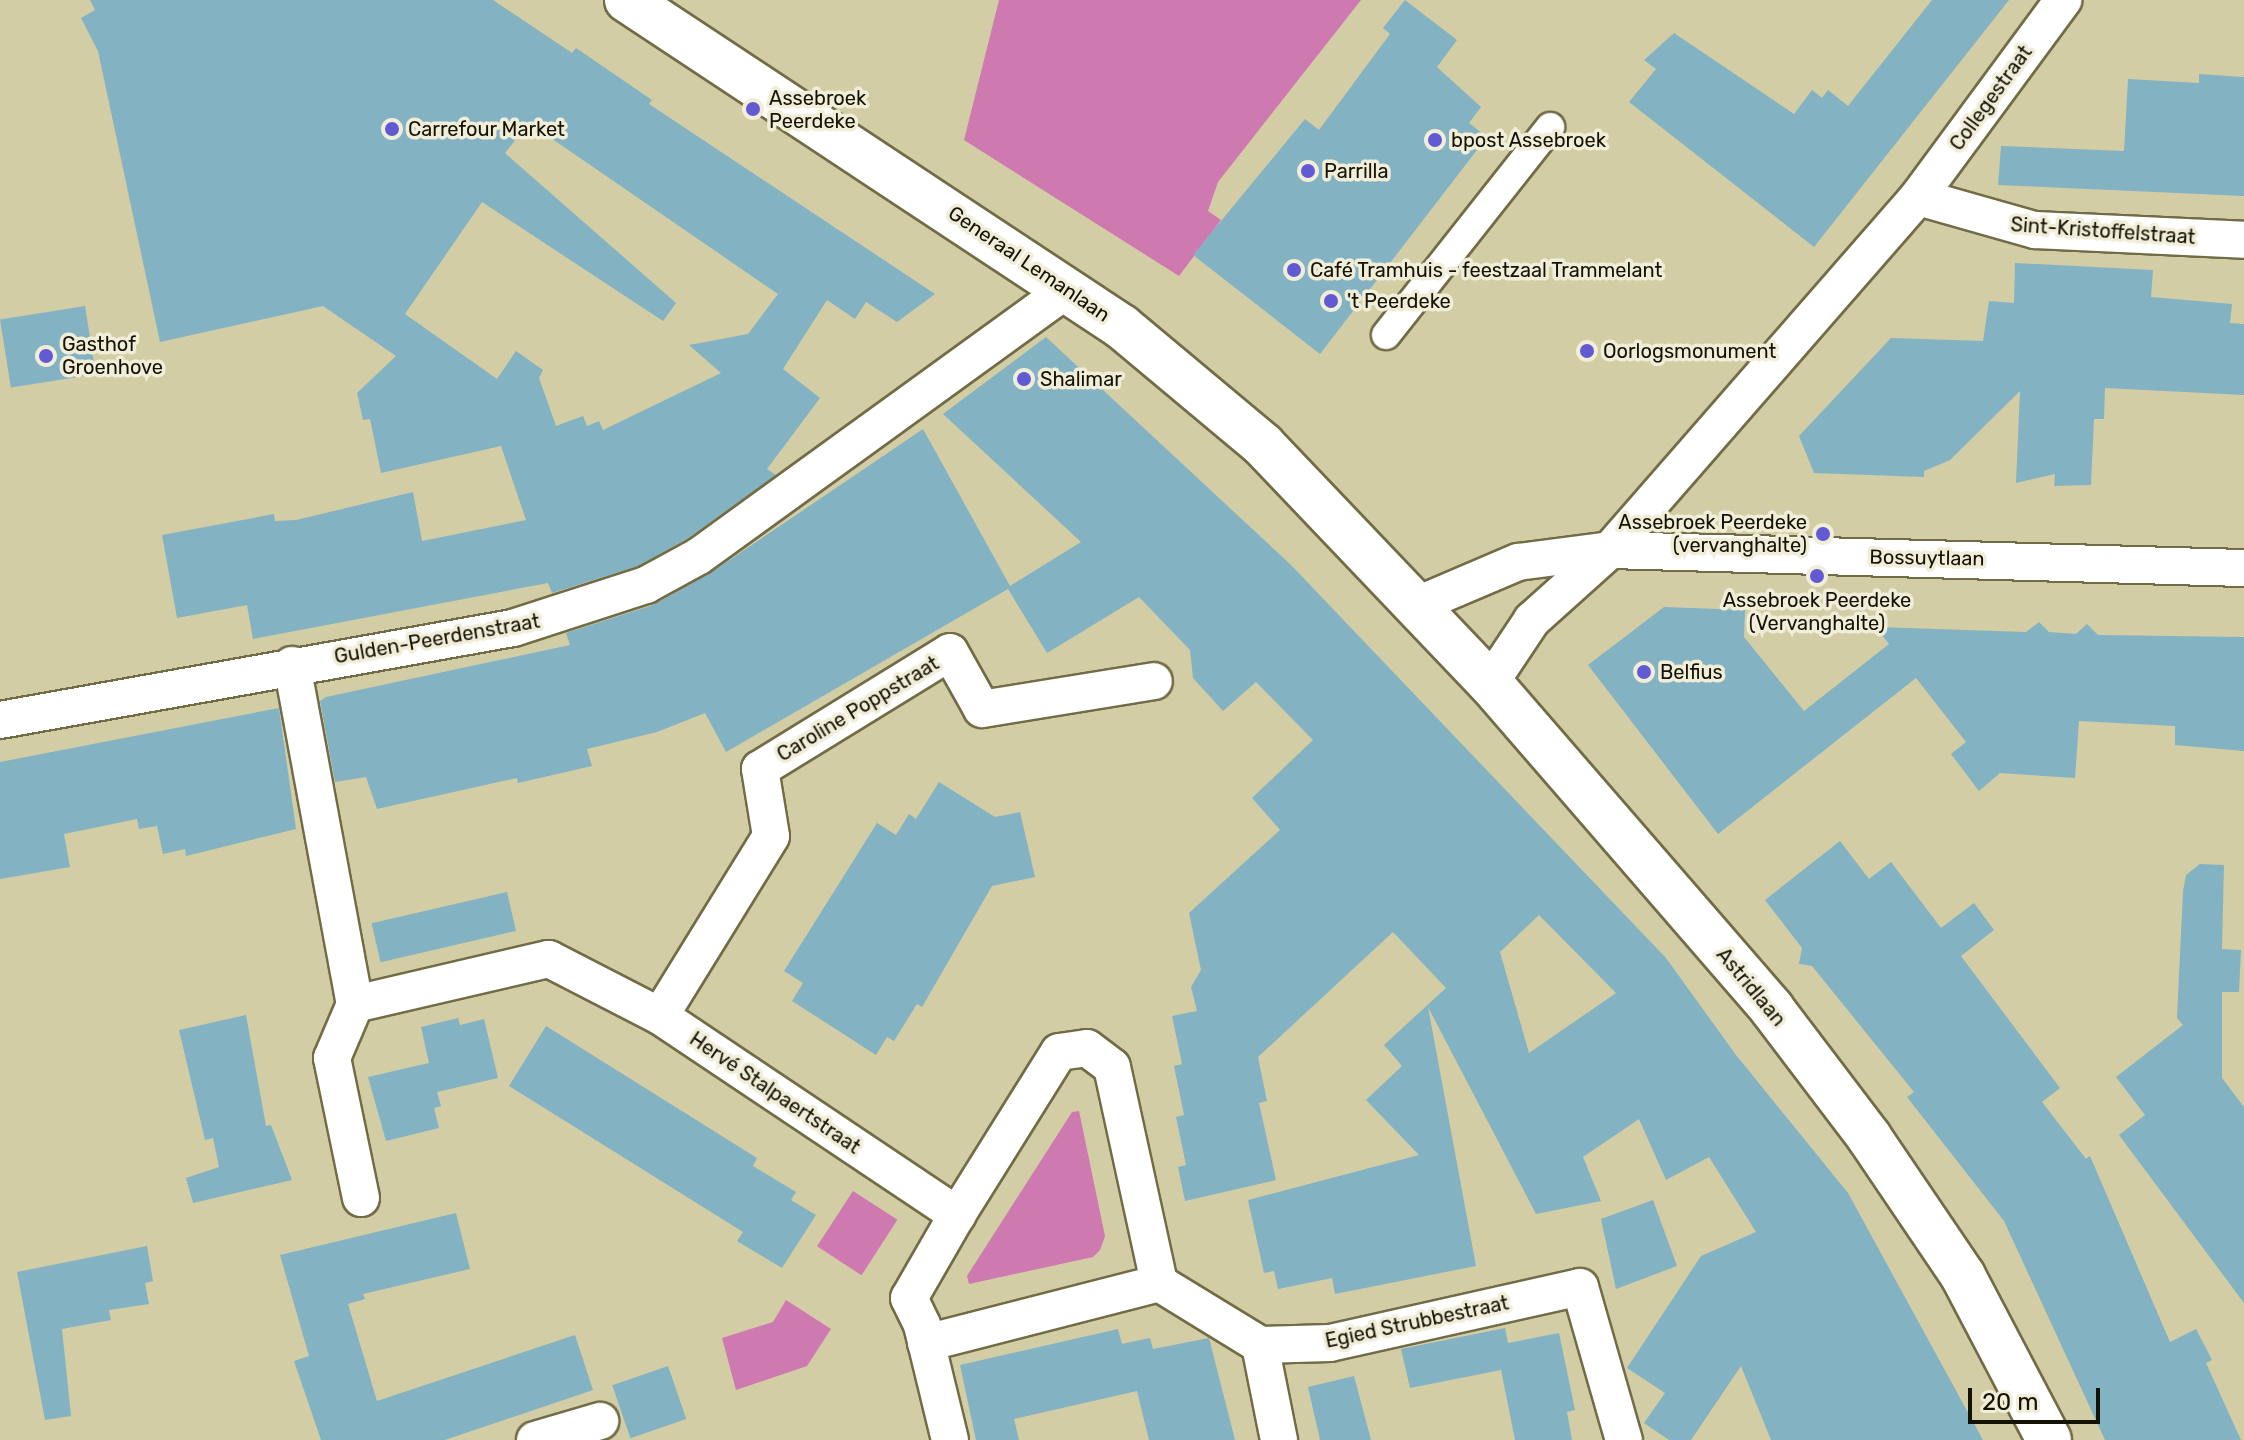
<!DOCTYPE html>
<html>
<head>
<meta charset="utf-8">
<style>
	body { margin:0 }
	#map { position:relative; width:2244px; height:1440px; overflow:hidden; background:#d2cda4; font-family:Rubik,sans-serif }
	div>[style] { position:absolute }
	.green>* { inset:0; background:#ce79b0; transform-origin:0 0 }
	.building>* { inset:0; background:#83b2c3; transform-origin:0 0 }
	.roads { filter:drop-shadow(2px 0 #716c46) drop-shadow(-2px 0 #716c46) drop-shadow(0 2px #716c46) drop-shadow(0 -2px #716c46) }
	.pedestrian>* { height:28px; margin:-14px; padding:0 14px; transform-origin:14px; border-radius:14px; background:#fff }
	.minor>* { height:36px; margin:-18px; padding:0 18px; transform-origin:18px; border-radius:18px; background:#fff }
	.secondary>* { height:44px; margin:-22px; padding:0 22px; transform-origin:22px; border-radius:22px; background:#fff }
	.dots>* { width:22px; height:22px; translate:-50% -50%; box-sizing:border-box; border:4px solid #f0edd8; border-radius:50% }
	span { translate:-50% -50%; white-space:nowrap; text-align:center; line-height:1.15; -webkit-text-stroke:7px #f0edd8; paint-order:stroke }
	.poi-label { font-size:20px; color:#141204 }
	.left { translate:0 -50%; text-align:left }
	.right { translate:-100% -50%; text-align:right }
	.street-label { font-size:20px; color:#141204 }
	.scale { position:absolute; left:1968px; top:1388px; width:132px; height:36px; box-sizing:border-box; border:4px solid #141204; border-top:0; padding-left:10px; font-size:24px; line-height:28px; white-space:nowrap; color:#141204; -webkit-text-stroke:6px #f0edd8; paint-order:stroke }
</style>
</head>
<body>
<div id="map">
	<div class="green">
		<i style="clip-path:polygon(999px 0,1361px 0,1218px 182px,1208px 211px,1221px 220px,1179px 276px,964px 140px)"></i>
		<i style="clip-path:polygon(1079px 1111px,1105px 1236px,1100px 1250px,1093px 1257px,969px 1284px,967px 1276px,1072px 1112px)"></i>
		<i style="left:853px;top:1191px;width:53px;height:66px;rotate:33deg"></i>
		<i style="clip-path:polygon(786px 1300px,831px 1329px,807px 1366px,736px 1390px,722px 1338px,773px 1322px)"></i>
	</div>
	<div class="building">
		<i style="clip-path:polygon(evenodd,90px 0,493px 0,572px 53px,576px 48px,652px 100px,649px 104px,935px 294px,897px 322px,866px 302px,855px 319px,827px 300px,783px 369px,820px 398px,767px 469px,776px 475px,688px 538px,638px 566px,552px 593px,548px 583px,253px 639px,247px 605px,177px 618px,162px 535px,274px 514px,275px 521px,296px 520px,413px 492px,422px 541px,526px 520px,501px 446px,381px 473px,370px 419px,363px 420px,357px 393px,396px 356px,323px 306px,160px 342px,98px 51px,81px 18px,95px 10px,90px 0,529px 123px,778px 294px,748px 334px,689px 345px,721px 373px,603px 430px,599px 421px,587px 426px,583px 416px,556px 426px,539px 378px,543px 370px,516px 351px,497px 379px,405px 314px,482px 202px,663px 321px,676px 303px,505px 153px,529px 123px)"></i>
		<i style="clip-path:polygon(1405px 0,1457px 40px,1437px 67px,1481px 107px,1469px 123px,1487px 137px,1320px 354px,1193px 255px,1305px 119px,1319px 130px,1390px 34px,1383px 28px)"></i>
		<i style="clip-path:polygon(1932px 0,2009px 0,1814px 247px,1629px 102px,1656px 69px,1644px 60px,1674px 33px,1794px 114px,1812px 90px,1822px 98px,1828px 90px,1848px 106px)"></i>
		<i style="clip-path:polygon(2199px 74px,2244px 77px,2244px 196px,1998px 185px,2001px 146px,2124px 151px,2128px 79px,2199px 83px)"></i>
		<i style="clip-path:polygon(2015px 263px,2153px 270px,2151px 297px,2232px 304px,2230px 323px,2244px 324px,2244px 395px,2105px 388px,2104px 419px,2094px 419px,2091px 485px,2054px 486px,2055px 474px,2016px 483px,2020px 391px,1950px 460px,1924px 471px,1924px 477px,1814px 473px,1799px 436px,1891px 338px,1983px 341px,1989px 301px,2014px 303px)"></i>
		<i style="left:85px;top:306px;width:69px;height:86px;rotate:81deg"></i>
		<i style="clip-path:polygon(evenodd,1046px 337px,1291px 565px,1666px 958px,1736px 1055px,1848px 1193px,1983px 1440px,1771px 1440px,1741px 1366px,1691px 1440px,1669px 1440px,1644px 1423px,1665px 1393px,1627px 1368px,1701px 1256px,1756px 1232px,1709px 1157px,1666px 1180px,1639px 1119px,1583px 1157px,1601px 1201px,1536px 1214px,1428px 1007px,1476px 1266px,1335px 1294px,1332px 1278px,1278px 1289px,1274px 1271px,1264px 1273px,1248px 1200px,1419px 1155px,1366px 1100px,1402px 1066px,1384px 1045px,1446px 988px,1393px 932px,1258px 1057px,1267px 1101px,1259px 1103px,1276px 1180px,1185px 1201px,1178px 1167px,1186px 1165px,1176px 1117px,1184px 1115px,1174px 1066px,1182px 1064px,1172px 1016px,1197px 1011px,1191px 987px,1201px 970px,1189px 913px,1280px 830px,1252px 798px,1313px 740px,1256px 682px,1223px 711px,1193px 678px,1190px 650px,1139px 597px,1047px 653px,1008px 589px,726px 752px,705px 713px,657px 732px,587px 749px,592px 766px,518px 783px,517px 778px,377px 809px,366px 777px,335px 782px,320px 701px,326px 697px,570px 645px,566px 633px,653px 605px,709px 574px,923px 429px,1010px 586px,1081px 542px,943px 414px,1046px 337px,1539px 915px,1616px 993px,1529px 1053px,1500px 952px,1539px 915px)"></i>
		<i style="clip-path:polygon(1664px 607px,1745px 610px,1744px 637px,1804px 711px,1889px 644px,1876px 627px,2026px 632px,2039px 622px,2049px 632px,2076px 634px,2087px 624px,2098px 635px,2244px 637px,2244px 751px,2175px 745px,2175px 726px,2079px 721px,2075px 778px,2000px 773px,1979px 791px,1951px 754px,1966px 742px,1916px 678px,1718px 834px,1588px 665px)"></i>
		<i style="clip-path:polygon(279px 708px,296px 829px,186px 856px,185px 849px,163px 854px,157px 826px,139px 829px,137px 819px,64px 834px,70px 867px,0 879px,0 762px)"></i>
		<i style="clip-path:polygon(939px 782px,995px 817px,1020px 812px,1035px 877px,992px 886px,922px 1007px,917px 1004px,894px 1041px,887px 1037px,876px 1055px,792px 1001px,803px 983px,784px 971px,877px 823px,896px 835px,909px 814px,916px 819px)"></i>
		<i style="clip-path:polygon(1840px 841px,1869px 879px,1891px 862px,1941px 928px,1974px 903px,1994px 930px,1961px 956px,2060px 1088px,2042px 1102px,2086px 1159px,2090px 1156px,2170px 1342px,2196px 1329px,2212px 1360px,2206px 1363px,2241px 1440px,2105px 1440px,2004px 1221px,1907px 1097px,1914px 1092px,1812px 966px,1799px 964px,1802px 948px,1765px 900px)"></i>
		<i style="clip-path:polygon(2200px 864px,2224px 865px,2222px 949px,2241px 950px,2239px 992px,2222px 992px,2222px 1078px,2244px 1107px,2244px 1303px,2119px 1135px,2145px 1115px,2116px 1077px,2183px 1025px,2177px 1018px,2183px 891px,2186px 875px)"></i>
		<i style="left:507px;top:892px;width:40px;height:139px;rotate:77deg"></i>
		<i style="clip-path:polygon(246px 1015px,266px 1126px,271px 1125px,292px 1180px,193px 1203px,186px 1178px,219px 1167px,213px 1138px,205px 1140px,179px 1030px)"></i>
		<i style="clip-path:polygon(458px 1018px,460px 1025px,484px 1019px,498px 1078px,437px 1092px,441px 1106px,434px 1108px,439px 1128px,386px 1141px,368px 1077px,429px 1063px,421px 1027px)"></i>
		<i style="clip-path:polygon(546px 1026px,757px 1158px,753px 1166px,796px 1192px,791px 1200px,816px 1215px,782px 1268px,737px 1241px,743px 1232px,509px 1086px)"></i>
		<i style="clip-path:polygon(1653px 1200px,1677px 1266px,1616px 1289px,1601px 1219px)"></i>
		<i style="clip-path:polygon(456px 1213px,470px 1269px,363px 1294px,365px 1299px,348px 1304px,377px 1401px,575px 1335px,593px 1390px,445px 1440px,321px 1440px,294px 1361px,309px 1356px,280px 1255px)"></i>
		<i style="clip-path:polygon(147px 1246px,153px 1281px,145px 1283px,149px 1304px,109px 1310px,111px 1320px,62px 1329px,71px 1416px,45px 1420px,17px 1272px)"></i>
		<i style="clip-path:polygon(1505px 1328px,1508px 1343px,1559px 1333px,1575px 1410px,1567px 1412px,1572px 1440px,1515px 1440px,1501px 1370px,1410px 1388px,1401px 1349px)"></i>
		<i style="clip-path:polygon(1118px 1329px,1122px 1344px,1150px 1338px,1153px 1349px,1209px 1338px,1235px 1440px,1149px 1440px,1137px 1391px,1014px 1419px,1019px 1440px,976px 1440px,960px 1365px)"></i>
		<i style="left:668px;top:1366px;width:56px;height:59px;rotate:71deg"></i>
		<i style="clip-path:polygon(1354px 1376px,1371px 1440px,1320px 1440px,1308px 1387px)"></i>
	</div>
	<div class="roads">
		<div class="pedestrian">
			<i style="left:1386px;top:335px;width:265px;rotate:-51.7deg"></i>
		</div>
		<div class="minor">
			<i style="left:1918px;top:197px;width:122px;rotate:15.8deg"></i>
			<i style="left:2035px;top:230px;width:209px;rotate:2.7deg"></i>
			<i style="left:1417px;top:605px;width:110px;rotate:-23.1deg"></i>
			<i style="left:1518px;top:562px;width:93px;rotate:-7.4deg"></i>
			<i style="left:1610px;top:550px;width:634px;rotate:1.63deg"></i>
			<i style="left:292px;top:665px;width:345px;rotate:79.5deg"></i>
			<i style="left:1490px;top:683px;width:76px;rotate:-56.3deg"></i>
			<i style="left:1532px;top:620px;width:105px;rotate:-41.9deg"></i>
			<i style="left:1610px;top:550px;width:468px;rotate:-48.9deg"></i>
			<i style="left:1918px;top:197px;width:245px;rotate:-53.6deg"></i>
			<i style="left:0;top:720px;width:521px;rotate:-10.17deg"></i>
			<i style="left:513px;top:628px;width:140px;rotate:-17.9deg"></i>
			<i style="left:646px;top:585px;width:60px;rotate:-28.7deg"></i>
			<i style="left:699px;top:556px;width:455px;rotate:-35.9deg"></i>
			<i style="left:660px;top:1016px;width:211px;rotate:-58.3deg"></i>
			<i style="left:771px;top:836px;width:68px;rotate:-99.3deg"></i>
			<i style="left:760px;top:769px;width:223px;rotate:-31.6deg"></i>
			<i style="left:950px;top:652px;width:65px;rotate:60.7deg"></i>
			<i style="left:982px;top:709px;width:174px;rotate:-9.2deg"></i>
			<i style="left:361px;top:1198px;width:143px;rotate:-101.7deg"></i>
			<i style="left:332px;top:1058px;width:59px;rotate:-66.9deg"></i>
			<i style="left:355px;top:1004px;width:199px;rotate:-13.1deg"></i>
			<i style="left:549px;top:959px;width:125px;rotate:27.2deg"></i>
			<i style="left:660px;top:1016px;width:358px;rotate:33.8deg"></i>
			<i style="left:957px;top:1215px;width:96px;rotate:120deg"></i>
			<i style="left:909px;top:1298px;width:30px;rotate:64deg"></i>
			<i style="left:922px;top:1325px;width:118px;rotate:76.3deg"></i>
			<i style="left:957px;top:1215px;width:192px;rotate:-58deg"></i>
			<i style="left:1059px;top:1052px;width:28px;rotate:-8deg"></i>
			<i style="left:1087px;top:1048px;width:31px;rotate:37deg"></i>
			<i style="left:1112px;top:1067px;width:221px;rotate:77.7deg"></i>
			<i style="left:926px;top:1343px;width:241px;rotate:-14.4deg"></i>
			<i style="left:1159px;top:1283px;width:119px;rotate:31.5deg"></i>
			<i style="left:1260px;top:1345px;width:70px;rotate:-1.6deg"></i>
			<i style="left:1330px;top:1343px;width:256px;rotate:-12.6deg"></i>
			<i style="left:1580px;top:1287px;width:159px;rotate:74deg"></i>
			<i style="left:1260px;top:1345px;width:97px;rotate:78.7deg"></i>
			<i style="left:535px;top:1440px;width:68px;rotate:-16.3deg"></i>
		</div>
		<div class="secondary">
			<i style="left:627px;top:0;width:593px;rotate:33.45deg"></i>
			<i style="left:1122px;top:327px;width:184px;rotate:39.9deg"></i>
			<i style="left:1263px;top:445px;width:329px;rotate:46.4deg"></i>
			<i style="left:1490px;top:683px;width:431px;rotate:49.1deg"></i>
			<i style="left:1772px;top:1009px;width:161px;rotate:52.8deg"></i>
			<i style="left:1869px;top:1137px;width:168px;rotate:55.9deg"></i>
			<i style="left:1963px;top:1276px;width:185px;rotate:62.3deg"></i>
		</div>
	</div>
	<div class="dots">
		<i style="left:753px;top:109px;background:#625ad3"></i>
		<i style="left:392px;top:129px;background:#625ad3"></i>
		<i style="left:1435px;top:140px;background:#625ad3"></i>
		<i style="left:1308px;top:171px;background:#625ad3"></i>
		<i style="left:1294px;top:270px;background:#625ad3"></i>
		<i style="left:1331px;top:301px;background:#625ad3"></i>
		<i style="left:1587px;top:351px;background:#625ad3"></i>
		<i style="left:46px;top:356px;background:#625ad3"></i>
		<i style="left:1024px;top:379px;background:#625ad3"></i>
		<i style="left:1823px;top:534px;background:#625ad3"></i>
		<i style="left:1817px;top:576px;background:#625ad3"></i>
		<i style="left:1644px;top:672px;background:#625ad3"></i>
	</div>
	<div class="poi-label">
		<span class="left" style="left:769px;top:110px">Assebroek<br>Peerdeke</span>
		<span class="left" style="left:408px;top:129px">Carrefour Market</span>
		<span class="left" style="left:1451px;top:140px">bpost Assebroek</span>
		<span class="left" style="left:1324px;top:171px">Parrilla</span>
		<span class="left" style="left:1310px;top:270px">Café Tramhuis - feestzaal Trammelant</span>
		<span class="left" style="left:1347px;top:301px">'t Peerdeke</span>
		<span class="left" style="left:62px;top:356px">Gasthof<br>Groenhove</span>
		<span class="left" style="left:1603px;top:351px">Oorlogsmonument</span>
		<span class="left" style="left:1040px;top:379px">Shalimar</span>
		<span class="right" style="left:1807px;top:534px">Assebroek Peerdeke<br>(vervanghalte)</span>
		<span style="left:1817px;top:612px">Assebroek Peerdeke<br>(Vervanghalte)</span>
		<span class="left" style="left:1660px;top:672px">Belfius</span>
	</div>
	<div class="street-label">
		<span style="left:1991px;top:98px;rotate:-54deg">Collegestraat</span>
		<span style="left:2103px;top:231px;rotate:4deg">Sint-Kristoffelstraat</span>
		<span style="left:1029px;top:264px;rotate:34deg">Generaal Lemanlaan</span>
		<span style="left:1927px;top:558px;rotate:1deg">Bossuytlaan</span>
		<span style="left:437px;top:639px;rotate:-10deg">Gulden-Peerdenstraat</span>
		<span style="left:858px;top:709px;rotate:-31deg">Caroline Poppstraat</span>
		<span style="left:1751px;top:987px;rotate:50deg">Astridlaan</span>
		<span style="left:775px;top:1093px;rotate:34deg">Hervé Stalpaertstraat</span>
		<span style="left:1417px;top:1322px;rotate:-12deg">Egied Strubbestraat</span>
	</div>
	<div class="scale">20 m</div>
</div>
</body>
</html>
